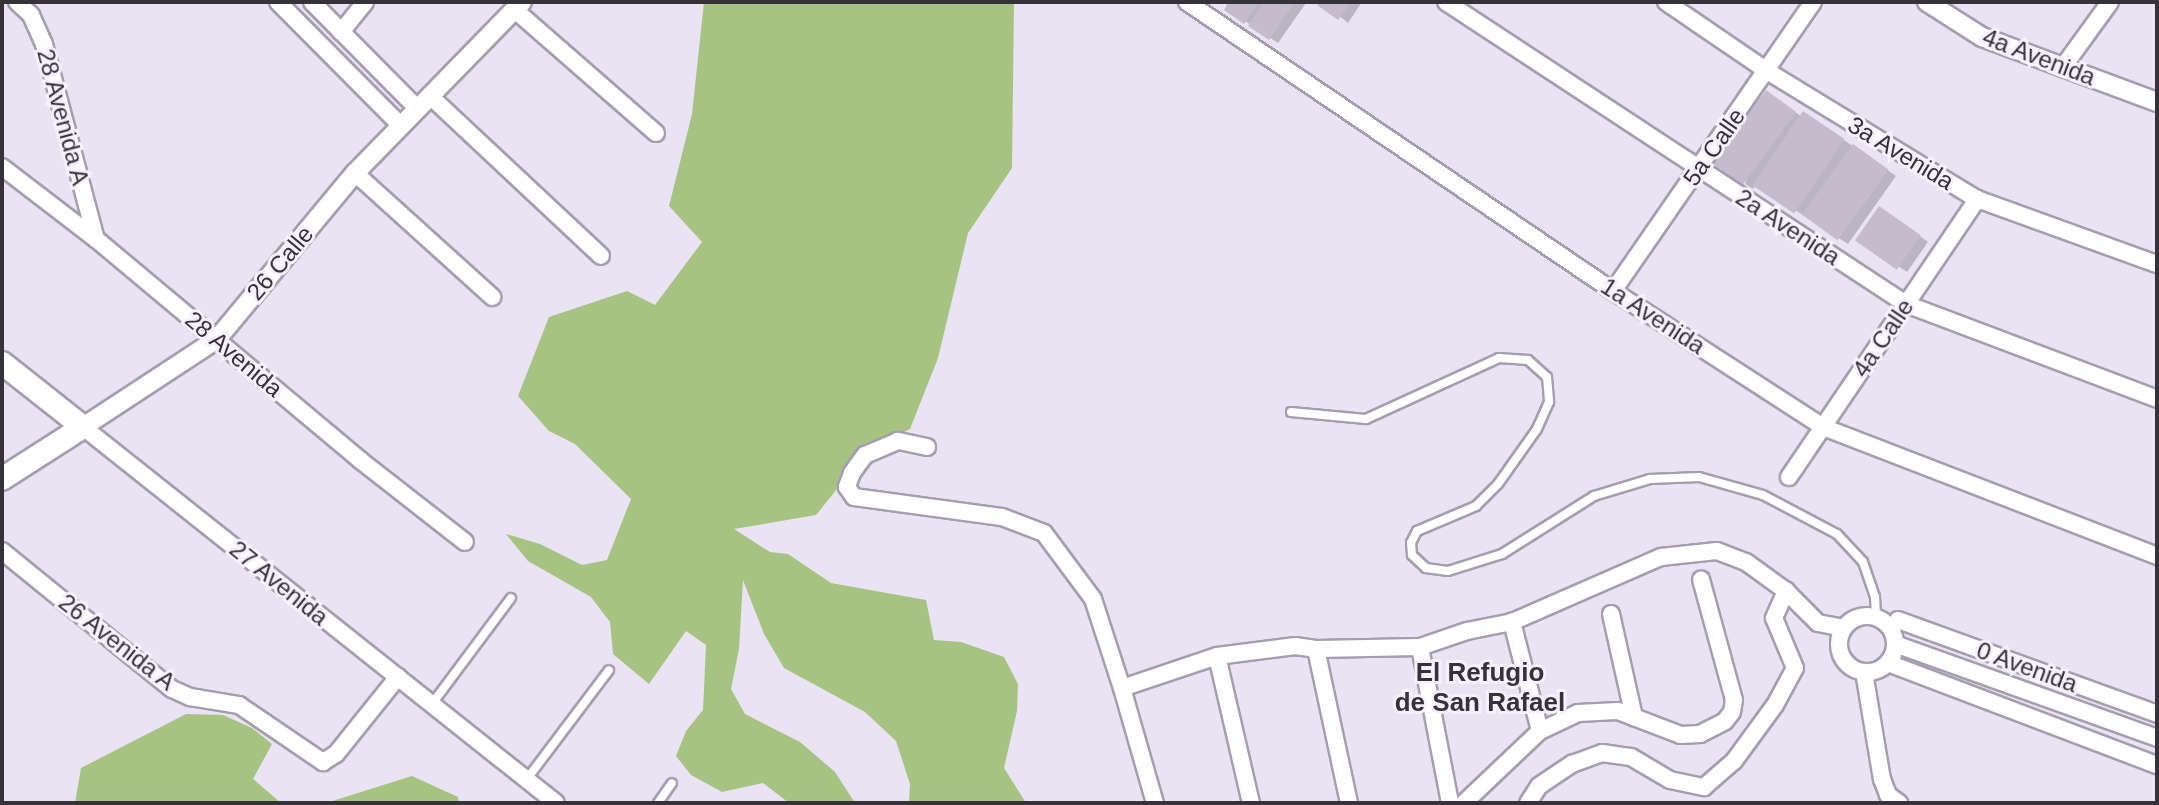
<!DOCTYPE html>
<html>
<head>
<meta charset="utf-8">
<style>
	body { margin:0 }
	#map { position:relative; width:2159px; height:805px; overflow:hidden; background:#eae3f4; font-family:Arial,sans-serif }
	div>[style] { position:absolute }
	.green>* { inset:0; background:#a7c382 }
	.shadow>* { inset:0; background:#0003 }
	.building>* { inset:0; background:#c4bccd; transform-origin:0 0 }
	.roads { filter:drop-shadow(2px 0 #a59eae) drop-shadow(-2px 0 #a59eae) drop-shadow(0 2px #a59eae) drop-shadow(0 -2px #a59eae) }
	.service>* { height:8px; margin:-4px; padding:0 4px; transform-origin:4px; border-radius:4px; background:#fff }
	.minor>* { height:16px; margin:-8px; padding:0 8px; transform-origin:8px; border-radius:8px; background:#fff }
	.minor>.ring { margin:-8px; padding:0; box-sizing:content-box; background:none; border:16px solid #fff; border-radius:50% }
	.tertiary>* { height:18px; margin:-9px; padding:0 9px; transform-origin:9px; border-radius:9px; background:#fff }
	.secondary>* { height:22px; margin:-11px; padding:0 11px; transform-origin:11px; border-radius:11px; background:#fff }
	span { translate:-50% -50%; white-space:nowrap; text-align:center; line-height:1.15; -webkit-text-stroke:6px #f7f1ff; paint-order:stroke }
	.street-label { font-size:24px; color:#353239 }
	.neighbourhood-label { font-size:26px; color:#353239; font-weight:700 }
	.frame { position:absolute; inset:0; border:4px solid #353239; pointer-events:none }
</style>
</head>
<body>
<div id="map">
	<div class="green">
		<i style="clip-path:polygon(704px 2px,1014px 2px,1012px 168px,968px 233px,938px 358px,910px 429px,883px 442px,860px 446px,837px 489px,816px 515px,734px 529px,770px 552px,788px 554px,831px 583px,926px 600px,934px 640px,961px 642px,1004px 657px,1018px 684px,1017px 711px,1004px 768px,1026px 803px,909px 803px,910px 784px,896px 741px,865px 712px,784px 668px,764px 634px,743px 580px,739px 649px,731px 689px,745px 714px,800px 742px,835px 772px,855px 803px,789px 803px,763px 783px,722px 792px,691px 775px,676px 756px,686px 731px,703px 710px,706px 645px,686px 631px,649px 684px,613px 654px,610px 622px,591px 597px,528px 561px,506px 534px,540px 544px,582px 565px,607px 560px,631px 499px,575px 444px,549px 431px,518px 396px,549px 317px,627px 291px,655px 305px,702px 242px,669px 206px,692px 114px)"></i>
		<i style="clip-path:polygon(186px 714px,223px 715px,252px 728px,272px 744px,253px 779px,281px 803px,75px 803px,81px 768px)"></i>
		<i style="clip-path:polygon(412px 776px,458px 797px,459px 803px,326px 803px)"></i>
	</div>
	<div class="shadow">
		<i style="clip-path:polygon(1222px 2px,1306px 2px,1306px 3px,1278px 43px,1227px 9px,1229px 6px)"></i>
		<i style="clip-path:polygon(1322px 2px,1362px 2px,1348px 23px)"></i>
		<i style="clip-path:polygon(1775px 97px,1802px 117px,1812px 118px,1896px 176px,1848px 244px,1756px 185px,1753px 189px,1745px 184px)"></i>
		<i style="clip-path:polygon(1888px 213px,1928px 242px,1907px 272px,1858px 239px)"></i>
	</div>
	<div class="building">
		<i style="clip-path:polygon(1229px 2px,1259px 2px,1244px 24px,1224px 10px)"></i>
		<i style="clip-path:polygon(1264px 2px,1295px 2px,1269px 40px,1248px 26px)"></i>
		<i style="clip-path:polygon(1319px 2px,1351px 2px,1338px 20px,1317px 5px)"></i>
		<i style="left:1766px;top:90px;width:37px;height:91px;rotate:36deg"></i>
		<i style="left:1803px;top:111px;width:50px;height:90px;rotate:34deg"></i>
		<i style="left:1853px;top:144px;width:44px;height:87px;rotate:36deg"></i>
		<i style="left:1879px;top:206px;width:51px;height:42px;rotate:35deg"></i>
	</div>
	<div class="roads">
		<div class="service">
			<i style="left:1291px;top:412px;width:75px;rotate:5.3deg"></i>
			<i style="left:1366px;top:419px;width:146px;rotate:-24.6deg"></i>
			<i style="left:1499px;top:358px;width:29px;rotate:4deg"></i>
			<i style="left:1528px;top:360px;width:25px;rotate:42deg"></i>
			<i style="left:1547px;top:377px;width:25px;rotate:85deg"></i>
			<i style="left:1549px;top:402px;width:30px;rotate:114deg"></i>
			<i style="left:1537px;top:429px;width:67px;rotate:125.3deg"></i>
			<i style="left:1498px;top:484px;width:31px;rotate:135deg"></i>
			<i style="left:1476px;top:506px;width:64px;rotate:157deg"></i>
			<i style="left:1417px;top:531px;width:13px;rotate:117deg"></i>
			<i style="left:1411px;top:543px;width:12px;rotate:85deg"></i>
			<i style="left:1412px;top:555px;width:19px;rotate:43deg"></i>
			<i style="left:1426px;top:568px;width:22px;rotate:8deg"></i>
			<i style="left:1448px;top:571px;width:57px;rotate:-17.5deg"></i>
			<i style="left:1502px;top:554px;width:109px;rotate:-32.2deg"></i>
			<i style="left:1594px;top:496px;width:59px;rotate:-16.9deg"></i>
			<i style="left:1650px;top:479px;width:49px;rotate:-2.3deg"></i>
			<i style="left:1699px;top:477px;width:66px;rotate:15.7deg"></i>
			<i style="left:1763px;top:495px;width:84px;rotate:27.8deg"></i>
			<i style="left:1837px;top:534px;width:38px;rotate:47deg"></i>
			<i style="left:1863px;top:562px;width:37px;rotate:71deg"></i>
			<i style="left:1875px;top:597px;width:20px;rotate:87deg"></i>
			<i style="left:432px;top:704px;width:132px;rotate:-53.3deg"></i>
			<i style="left:527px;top:779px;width:136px;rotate:-53deg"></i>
			<i style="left:658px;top:803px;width:24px;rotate:-55deg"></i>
		</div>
		<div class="minor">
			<i style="left:17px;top:2px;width:19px;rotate:43deg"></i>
			<i style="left:31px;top:15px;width:32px;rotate:66deg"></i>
			<i style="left:44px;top:44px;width:202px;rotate:75.1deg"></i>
			<i style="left:278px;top:2px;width:175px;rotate:45.2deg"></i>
			<i style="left:312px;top:2px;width:151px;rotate:45.3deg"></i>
			<i style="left:1187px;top:2px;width:515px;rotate:34.15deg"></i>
			<i style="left:1613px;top:291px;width:250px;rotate:32.9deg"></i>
			<i style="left:1823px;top:427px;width:358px;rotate:21.1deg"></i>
			<i style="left:1446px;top:2px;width:550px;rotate:33.29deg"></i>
			<i style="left:1906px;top:304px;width:268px;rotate:20.7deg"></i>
			<i style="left:1666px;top:2px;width:122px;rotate:34.3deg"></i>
			<i style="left:1767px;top:71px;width:246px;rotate:31.4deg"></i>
			<i style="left:1977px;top:199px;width:191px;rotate:19.9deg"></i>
			<i style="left:515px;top:10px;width:187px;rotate:41.1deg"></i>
			<i style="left:341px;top:32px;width:38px;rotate:-51deg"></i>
			<i style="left:2063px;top:67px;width:80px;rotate:-54.1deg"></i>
			<i style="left:430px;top:96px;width:234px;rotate:43.1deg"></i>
			<i style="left:2px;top:167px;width:118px;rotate:37.5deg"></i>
			<i style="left:96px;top:239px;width:344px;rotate:39.9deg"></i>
			<i style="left:360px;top:460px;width:133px;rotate:38deg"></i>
			<i style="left:355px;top:173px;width:185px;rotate:42.1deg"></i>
			<i style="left:1613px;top:291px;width:351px;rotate:-55.3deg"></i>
			<i style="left:83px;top:427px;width:604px;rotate:38.48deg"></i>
			<i style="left:927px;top:447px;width:30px;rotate:-168deg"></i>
			<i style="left:898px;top:441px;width:36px;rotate:157deg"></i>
			<i style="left:865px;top:455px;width:22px;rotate:126deg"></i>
			<i style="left:852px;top:473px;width:15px;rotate:110deg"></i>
			<i style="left:847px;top:487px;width:12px;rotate:55deg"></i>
			<i style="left:854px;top:497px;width:149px;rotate:7.7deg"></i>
			<i style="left:1002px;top:517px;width:45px;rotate:20.9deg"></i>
			<i style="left:1044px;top:533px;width:82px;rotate:53.4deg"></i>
			<i style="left:1093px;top:599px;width:94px;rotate:72deg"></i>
			<i style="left:1122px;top:688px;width:100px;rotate:-18.6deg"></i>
			<i style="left:1217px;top:656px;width:79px;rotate:-7.3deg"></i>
			<i style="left:1295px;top:646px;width:21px;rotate:8deg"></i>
			<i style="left:1316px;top:649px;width:104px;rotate:-1.1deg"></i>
			<i style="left:1420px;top:647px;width:50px;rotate:-18.8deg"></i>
			<i style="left:1467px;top:631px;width:46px;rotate:-11.3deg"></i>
			<i style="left:1512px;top:622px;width:163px;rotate:-23.6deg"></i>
			<i style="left:1661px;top:557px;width:56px;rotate:-6.1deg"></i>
			<i style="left:1717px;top:551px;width:31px;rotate:21deg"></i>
			<i style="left:1746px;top:562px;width:49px;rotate:35.9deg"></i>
			<i style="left:1786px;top:591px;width:45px;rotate:45deg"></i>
			<i style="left:1818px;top:623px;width:26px;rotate:11deg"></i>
			<i style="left:1789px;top:477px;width:336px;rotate:-55.9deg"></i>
			<i style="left:2px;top:551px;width:219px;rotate:39.1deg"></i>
			<i style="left:172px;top:689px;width:20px;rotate:24deg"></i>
			<i style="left:190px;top:697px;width:50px;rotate:9.3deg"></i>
			<i style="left:239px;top:705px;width:102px;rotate:34.2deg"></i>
			<i style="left:323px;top:762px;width:15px;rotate:-32deg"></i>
			<i style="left:336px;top:754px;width:99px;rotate:-51.2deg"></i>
			<i style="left:1611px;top:614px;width:106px;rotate:77.4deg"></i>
			<i class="ring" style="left:1839px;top:616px;width:40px;height:40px"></i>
			<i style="left:1898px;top:620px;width:276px;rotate:19.9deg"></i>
			<i style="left:1895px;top:644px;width:278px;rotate:19.7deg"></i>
			<i style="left:1420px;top:647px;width:159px;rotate:79.1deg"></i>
			<i style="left:1316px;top:649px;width:157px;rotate:77.9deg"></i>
			<i style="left:1217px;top:656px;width:151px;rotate:77deg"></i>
			<i style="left:1888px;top:663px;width:288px;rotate:20.8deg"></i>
			<i style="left:1864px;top:672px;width:109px;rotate:80.5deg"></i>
			<i style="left:1882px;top:779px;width:17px;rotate:69deg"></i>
			<i style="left:1888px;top:795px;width:14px;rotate:36deg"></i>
			<i style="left:1122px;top:688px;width:120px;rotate:74deg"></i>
			<i style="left:1540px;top:731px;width:42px;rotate:-25.3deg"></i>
			<i style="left:1578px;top:713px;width:40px;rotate:-2.9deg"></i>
			<i style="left:1618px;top:711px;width:67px;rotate:20.9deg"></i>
			<i style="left:1681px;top:735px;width:19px;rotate:-3deg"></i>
			<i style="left:1700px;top:734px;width:28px;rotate:-27deg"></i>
			<i style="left:1725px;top:721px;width:11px;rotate:-52deg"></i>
			<i style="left:1732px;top:712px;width:12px;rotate:-81deg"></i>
			<i style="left:1734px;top:700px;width:125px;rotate:-105.3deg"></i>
			<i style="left:1464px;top:803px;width:105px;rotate:-43.5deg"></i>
			<i style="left:1540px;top:731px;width:113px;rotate:-104.4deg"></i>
			<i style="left:1528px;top:803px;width:20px;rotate:-57deg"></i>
			<i style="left:1539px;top:786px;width:40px;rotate:-34deg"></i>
			<i style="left:1572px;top:764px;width:32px;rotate:-20deg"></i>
			<i style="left:1602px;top:753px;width:29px;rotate:8deg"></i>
			<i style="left:1631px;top:757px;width:45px;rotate:30.5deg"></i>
			<i style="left:1670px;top:780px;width:35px;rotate:12deg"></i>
			<i style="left:1704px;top:787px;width:40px;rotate:-41deg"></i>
			<i style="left:1734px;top:761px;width:69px;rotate:-53.8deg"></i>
			<i style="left:1775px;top:705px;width:42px;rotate:-61.6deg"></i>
			<i style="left:1795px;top:668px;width:54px;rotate:-112.8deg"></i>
			<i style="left:1774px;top:618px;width:30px;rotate:-66deg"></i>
		</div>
		<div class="tertiary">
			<i style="left:1927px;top:2px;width:65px;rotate:32.5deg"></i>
			<i style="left:1982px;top:37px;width:187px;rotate:20.4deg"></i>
			<i style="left:83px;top:427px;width:160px;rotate:-33.3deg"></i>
			<i style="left:217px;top:339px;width:216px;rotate:-50.3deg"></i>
			<i style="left:355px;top:173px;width:239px;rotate:-45.7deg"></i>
		</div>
		<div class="secondary">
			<i style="left:2px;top:363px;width:103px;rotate:38.3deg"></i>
			<i style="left:83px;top:427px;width:96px;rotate:147.3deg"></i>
		</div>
	</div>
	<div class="street-label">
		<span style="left:2039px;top:57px;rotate:21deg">4a Avenida</span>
		<span style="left:63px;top:117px;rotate:75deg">28 Avenida A</span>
		<span style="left:1714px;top:147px;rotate:-55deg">5a Calle</span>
		<span style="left:1901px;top:153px;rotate:31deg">3a Avenida</span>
		<span style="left:1788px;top:227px;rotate:33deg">2a Avenida</span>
		<span style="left:280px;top:263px;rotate:-50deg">26 Calle</span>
		<span style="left:1653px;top:316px;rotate:33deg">1a Avenida</span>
		<span style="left:1883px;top:338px;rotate:-56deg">4a Calle</span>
		<span style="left:234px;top:354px;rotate:40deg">28 Avenida</span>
		<span style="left:279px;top:583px;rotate:39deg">27 Avenida</span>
		<span style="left:117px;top:642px;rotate:38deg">26 Avenida A</span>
		<span style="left:2027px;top:667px;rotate:20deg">0 Avenida</span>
	</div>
	<div class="neighbourhood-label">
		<span style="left:1480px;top:688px">El Refugio<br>de San Rafael</span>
	</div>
	<div class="frame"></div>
</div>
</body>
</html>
